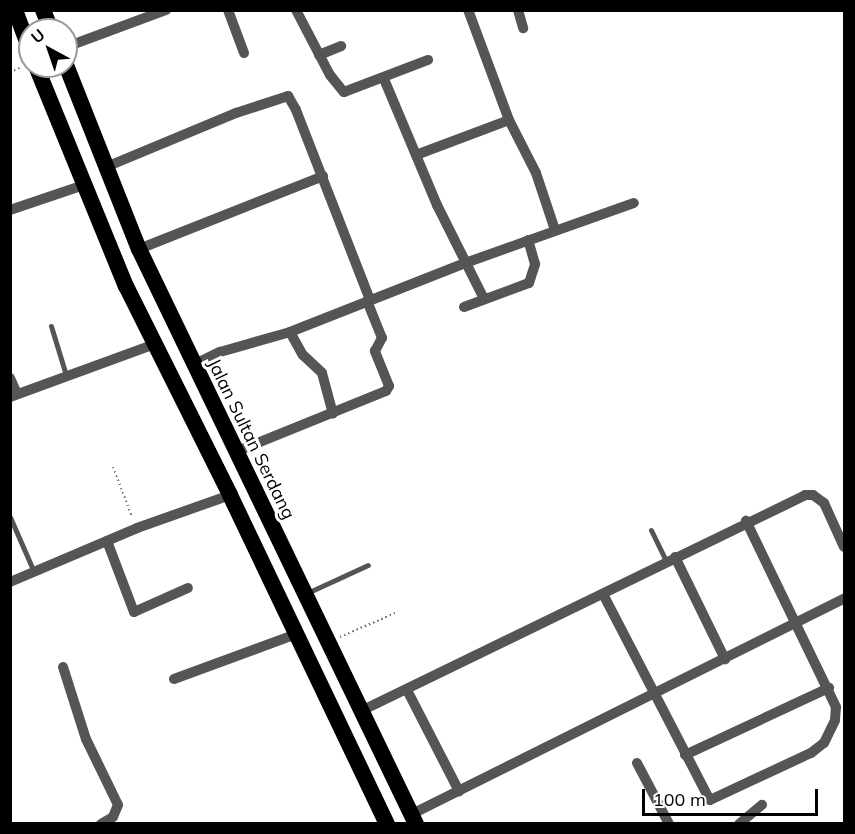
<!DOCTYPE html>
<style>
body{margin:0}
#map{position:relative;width:855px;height:834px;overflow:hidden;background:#fff;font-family:Mulish,sans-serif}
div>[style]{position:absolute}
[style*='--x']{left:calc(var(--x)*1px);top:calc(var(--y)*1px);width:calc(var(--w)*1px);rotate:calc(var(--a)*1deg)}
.path>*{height:2px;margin-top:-1px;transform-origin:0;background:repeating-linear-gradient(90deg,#777 0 1.5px,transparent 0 4.5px)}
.service>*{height:5px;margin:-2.5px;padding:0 2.5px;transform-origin:2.5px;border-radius:2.5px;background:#555}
.minor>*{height:10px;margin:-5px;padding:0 5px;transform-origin:5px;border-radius:5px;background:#555}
.trunk>*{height:16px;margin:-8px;padding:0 8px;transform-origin:8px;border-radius:8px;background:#000}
span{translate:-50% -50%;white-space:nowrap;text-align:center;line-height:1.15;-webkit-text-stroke:6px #fff;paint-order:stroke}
.street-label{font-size:18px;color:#000}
.frame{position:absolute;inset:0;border:12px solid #000;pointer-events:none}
.north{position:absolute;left:18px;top:18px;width:60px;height:60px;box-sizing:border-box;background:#fff;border:2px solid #999;border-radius:50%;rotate:320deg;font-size:16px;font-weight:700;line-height:24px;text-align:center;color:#000}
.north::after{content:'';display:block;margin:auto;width:21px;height:27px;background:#000;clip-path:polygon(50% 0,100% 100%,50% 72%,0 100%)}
.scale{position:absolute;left:642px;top:789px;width:176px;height:27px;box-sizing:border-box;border:3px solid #000;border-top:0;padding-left:8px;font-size:18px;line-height:21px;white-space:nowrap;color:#000;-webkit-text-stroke:4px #fff;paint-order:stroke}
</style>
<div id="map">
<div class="path">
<i style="--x:10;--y:72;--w:13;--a:-23"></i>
<i style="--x:113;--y:467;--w:53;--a:69.2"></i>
<i style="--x:340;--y:637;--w:60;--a:-23.6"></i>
</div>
<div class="service">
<i style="--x:51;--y:326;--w:51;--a:73"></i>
<i style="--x:10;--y:517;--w:60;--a:66.4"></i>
<i style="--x:651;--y:530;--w:34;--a:64"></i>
<i style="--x:307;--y:593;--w:67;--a:-24.7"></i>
</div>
<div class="minor">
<i style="--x:228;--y:10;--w:46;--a:69.6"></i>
<i style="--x:296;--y:10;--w:73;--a:62.4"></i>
<i style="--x:330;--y:75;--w:22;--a:51"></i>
<i style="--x:344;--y:92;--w:90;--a:-20.9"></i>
<i style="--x:518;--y:10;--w:19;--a:74"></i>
<i style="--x:66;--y:47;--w:107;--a:-20.3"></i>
<i style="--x:319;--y:55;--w:24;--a:-22"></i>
<i style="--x:384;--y:79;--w:137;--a:67.2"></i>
<i style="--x:437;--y:205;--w:105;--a:63.4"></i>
<i style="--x:509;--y:120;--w:59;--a:63"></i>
<i style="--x:536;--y:173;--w:60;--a:71.6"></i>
<i style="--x:416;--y:155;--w:99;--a:-20.6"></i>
<i style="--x:509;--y:120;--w:117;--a:-110.4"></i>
<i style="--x:106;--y:167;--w:141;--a:-22.6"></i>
<i style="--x:236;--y:113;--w:55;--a:-18.1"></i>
<i style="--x:288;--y:96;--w:16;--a:60"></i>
<i style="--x:296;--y:110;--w:204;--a:68.7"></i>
<i style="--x:10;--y:210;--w:78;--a:-18.7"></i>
<i style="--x:139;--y:249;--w:198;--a:-21.6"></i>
<i style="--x:464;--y:307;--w:69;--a:-20.3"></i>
<i style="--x:529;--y:283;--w:20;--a:-72"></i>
<i style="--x:535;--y:264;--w:25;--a:-106"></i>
<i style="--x:290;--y:332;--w:26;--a:61"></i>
<i style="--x:303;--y:355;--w:26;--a:43"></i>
<i style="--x:322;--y:373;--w:42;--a:75"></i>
<i style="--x:193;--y:365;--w:30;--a:-26"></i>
<i style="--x:220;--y:352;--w:73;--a:-15.9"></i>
<i style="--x:290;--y:332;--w:191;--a:-21.5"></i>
<i style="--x:468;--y:262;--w:176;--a:-19.6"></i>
<i style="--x:10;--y:378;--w:17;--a:66"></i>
<i style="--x:10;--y:397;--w:154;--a:-20.1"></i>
<i style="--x:235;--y:452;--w:163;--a:-22"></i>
<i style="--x:386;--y:391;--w:6;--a:-59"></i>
<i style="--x:389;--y:386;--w:38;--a:-112"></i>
<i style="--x:375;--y:351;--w:15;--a:-62"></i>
<i style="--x:382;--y:338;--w:40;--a:-112"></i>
<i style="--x:107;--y:541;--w:76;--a:69.2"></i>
<i style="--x:134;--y:612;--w:59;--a:-24"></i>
<i style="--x:675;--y:557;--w:114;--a:63.9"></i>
<i style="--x:10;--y:582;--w:138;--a:-23"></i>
<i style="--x:137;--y:528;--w:99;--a:-19.5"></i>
<i style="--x:603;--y:594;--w:232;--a:62.6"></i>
<i style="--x:710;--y:800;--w:111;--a:-25"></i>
<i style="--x:811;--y:753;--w:16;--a:-38"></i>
<i style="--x:824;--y:743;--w:25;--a:-64"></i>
<i style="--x:835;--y:720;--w:13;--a:-86"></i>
<i style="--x:836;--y:707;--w:207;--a:-115.8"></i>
<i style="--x:63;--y:667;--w:76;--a:72.3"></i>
<i style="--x:86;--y:739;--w:73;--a:64.1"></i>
<i style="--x:118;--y:805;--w:13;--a:113"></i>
<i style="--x:113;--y:817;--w:14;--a:150"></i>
<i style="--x:174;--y:679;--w:130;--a:-20.2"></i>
<i style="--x:407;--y:690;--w:114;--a:62.8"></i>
<i style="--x:363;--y:710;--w:492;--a:-25.9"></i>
<i style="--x:805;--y:495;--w:8;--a:0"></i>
<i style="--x:813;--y:495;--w:14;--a:36"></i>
<i style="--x:824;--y:503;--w:48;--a:65.6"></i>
<i style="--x:685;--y:755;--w:159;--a:-25"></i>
<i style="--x:637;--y:763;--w:69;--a:62.3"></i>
<i style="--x:412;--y:814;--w:483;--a:-26.5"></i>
<i style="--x:739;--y:824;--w:30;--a:-40"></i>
</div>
<div class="trunk">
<i style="--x:15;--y:10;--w:43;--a:69.4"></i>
<i style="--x:43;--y:10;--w:22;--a:68"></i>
<i style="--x:66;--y:65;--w:198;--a:68.4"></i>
<i style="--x:139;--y:249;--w:638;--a:64.28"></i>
<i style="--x:36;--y:66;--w:238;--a:67.8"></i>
<i style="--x:126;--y:286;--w:233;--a:63.5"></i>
<i style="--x:230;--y:495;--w:365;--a:64.5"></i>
</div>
<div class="street-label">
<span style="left:251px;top:439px;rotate:64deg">Jalan Sultan Serdang</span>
</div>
<div class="frame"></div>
<div class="north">U</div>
<div class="scale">100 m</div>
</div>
